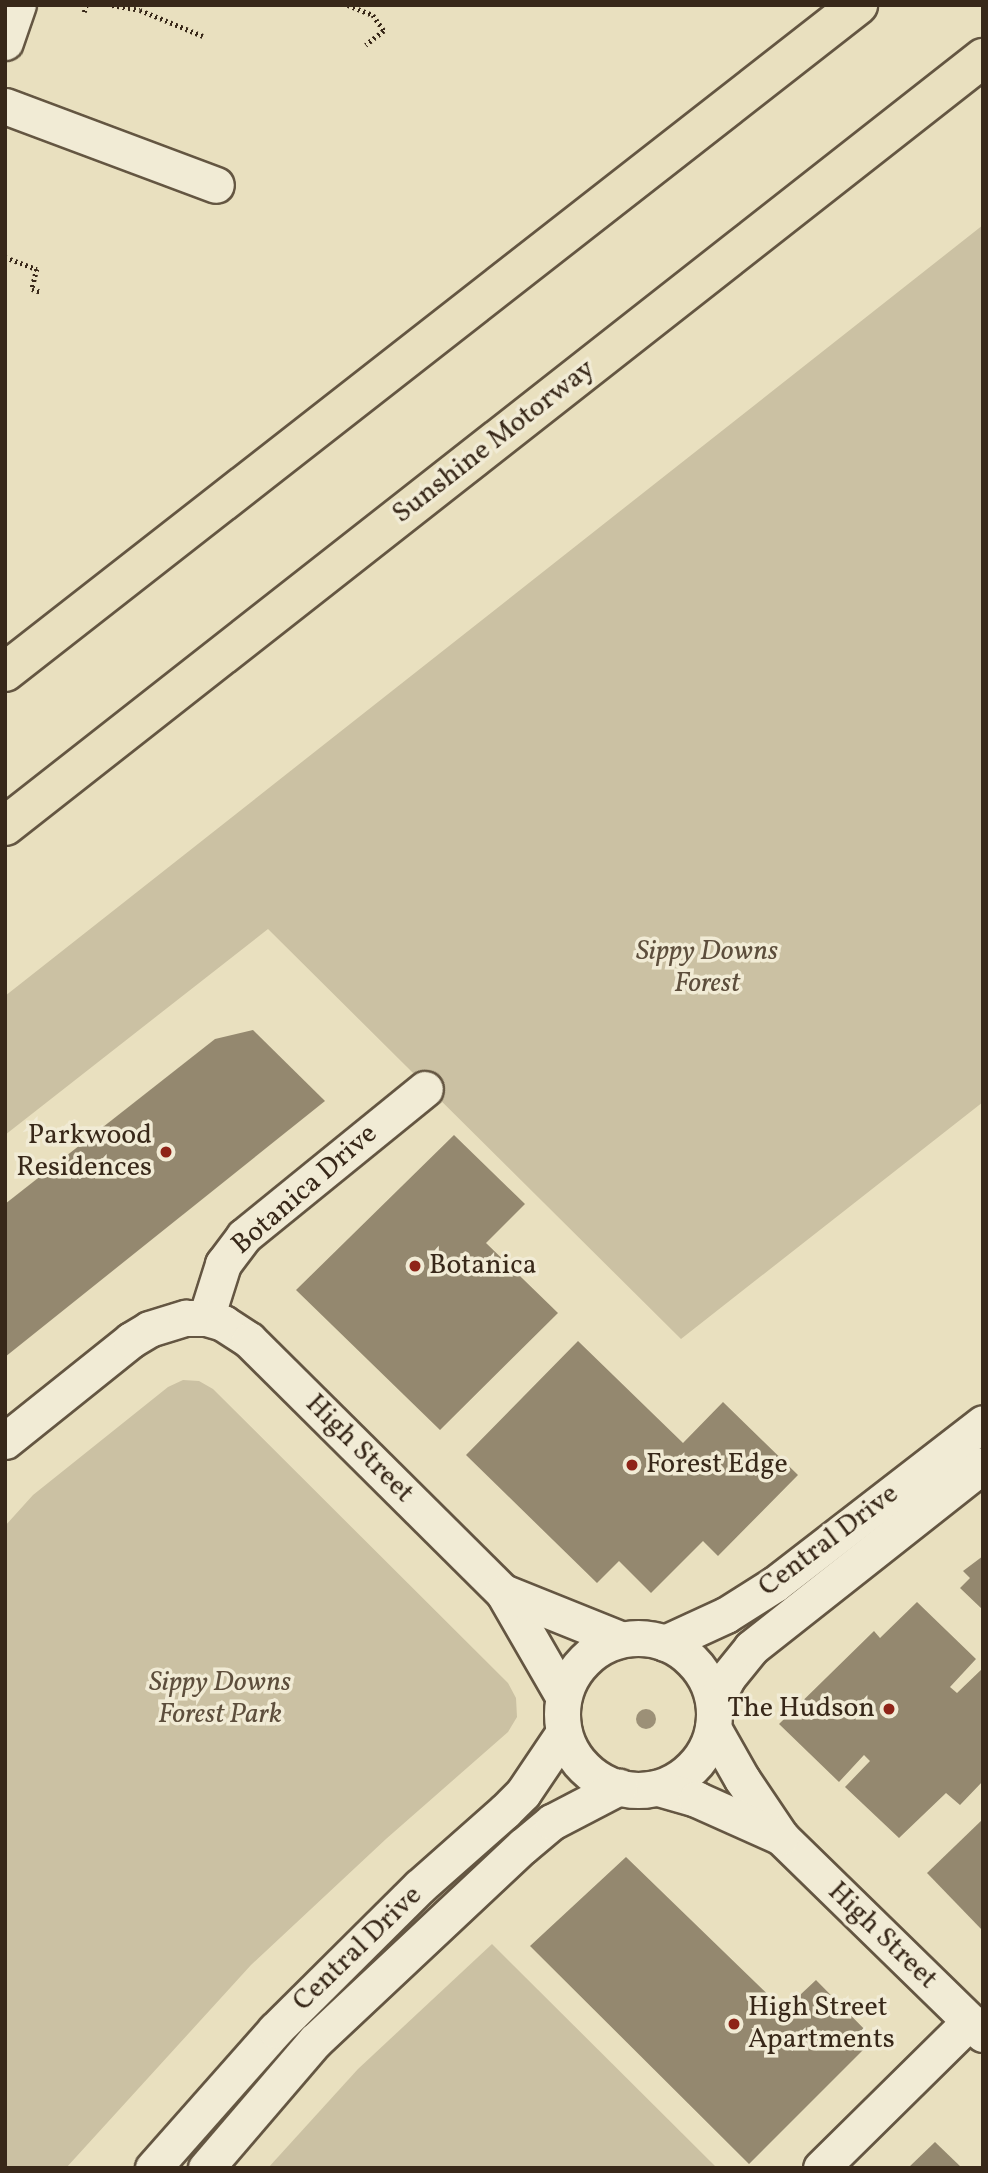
<!DOCTYPE html>
<style>
body{margin:0}
#map{position:relative;width:988px;height:2173px;overflow:hidden;background:#e9e0bf;font-family:Vollkorn,serif}
div>[style]{position:absolute}
[style*='--x']{left:calc(var(--x)*1px);top:calc(var(--y)*1px);width:calc(var(--w)*1px);rotate:calc(var(--a)*1deg)}
.green>*{inset:0;background:#cbc1a3}
.building>*{inset:0;background:#94886f}
.path>*{height:4.5px;margin-top:-2.25px;transform-origin:0;background:repeating-linear-gradient(90deg,#382819 0 2px,transparent 0 5.5px)}
.roads{filter:drop-shadow(2px 0 #645642) drop-shadow(-2px 0 #645642) drop-shadow(0 2px #645642) drop-shadow(0 -2px #645642)}
.minor>*{height:35px;margin:-17.5px;padding:0 17.5px;transform-origin:17.5px;border-radius:17.5px;background:#f1ebd5}
.minor>.ring{margin:-17.5px;padding:0;box-sizing:content-box;background:none;border:35px solid #f1ebd5;border-radius:50%}
.highway>*{height:38px;margin:-19px;padding:0 19px;transform-origin:19px;border-radius:19px;background:#e9e0bf}
.trees>*{width:20px;height:20px;margin:-10px;border-radius:50%;background:#9c9077}
.dots>*{width:19px;height:19px;translate:-50% -50%;box-sizing:border-box;border:4px solid #f1ebd5;border-radius:50%}
span{translate:-50% -50%;white-space:nowrap;text-align:center;line-height:1.15;-webkit-text-stroke:7px #f1ebd5;paint-order:stroke}
.street-label{font-size:28px;color:#382819}
.park-label{font-size:28px;color:#5d4e3c;font-style:italic}
.poi-label{font-size:28px;color:#382819}
.right{translate:-100% -50%;text-align:right}
.left{translate:0 -50%;text-align:left}
.frame{position:absolute;inset:0;border:7px solid #382819;pointer-events:none}
</style>
<div id="map">
<div class="green">
<i style="clip-path:polygon(983px 225px,983px 1102px,681px 1339px,268px 929px,5px 1135px,5px 996px)"></i>
<i style="clip-path:polygon(183px 1380px,199px 1381px,213px 1389px,508px 1683px,516px 1698px,517px 1717px,508px 1732px,386px 1839px,251px 1965px,66px 2168px,5px 2168px,5px 1526px,33px 1495px,168px 1387px)"></i>
<i style="clip-path:polygon(492px 1944px,717px 2168px,268px 2168px,358px 2069px)"></i>
</div>
<div class="building">
<i style="clip-path:polygon(253px 1030px,325px 1101px,5px 1357px,5px 1204px,215px 1039px)"></i>
<i style="clip-path:polygon(454px 1135px,525px 1204px,486px 1243px,558px 1313px,440px 1430px,296px 1290px)"></i>
<i style="clip-path:polygon(578px 1341px,683px 1443px,723px 1402px,798px 1475px,718px 1556px,703px 1541px,651px 1593px,619px 1561px,597px 1583px,466px 1455px)"></i>
<i style="clip-path:polygon(983px 1556px,983px 1610px,960px 1588px,970px 1578px,963px 1571px)"></i>
<i style="clip-path:polygon(917px 1602px,976px 1659px,950px 1687px,957px 1693px,983px 1668px,983px 1781px,960px 1805px,946px 1793px,899px 1838px,845px 1787px,870px 1761px,864px 1755px,839px 1782px,779px 1724px,874px 1631px,880px 1638px)"></i>
<i style="clip-path:polygon(983px 1819px,983px 1931px,927px 1873px)"></i>
<i style="clip-path:polygon(626px 1857px,784px 2010px,816px 1980px,874px 2039px,749px 2164px,530px 1946px)"></i>
<i style="clip-path:polygon(935px 2142px,962px 2168px,908px 2168px)"></i>
</div>
<div class="path">
<i style="--x:112;--y:5;--w:28;--a:10"></i>
<i style="--x:140;--y:10;--w:68;--a:22.4"></i>
<i style="--x:348;--y:5;--w:27;--a:22"></i>
<i style="--x:373;--y:15;--w:19;--a:55"></i>
<i style="--x:384;--y:31;--w:23;--a:142"></i>
<i style="--x:84;--y:12;--w:7;--a:-74"></i>
<i style="--x:5;--y:257;--w:34;--a:21"></i>
<i style="--x:37;--y:269;--w:21;--a:104"></i>
<i style="--x:32;--y:289;--w:9;--a:18"></i>
</div>
<div class="roads">
<div class="minor">
<i style="--x:5;--y:42;--w:39;--a:-71"></i>
<i style="--x:5;--y:106;--w:225;--a:20.5"></i>
<i style="--x:206;--y:1318;--w:57;--a:-72.5"></i>
<i style="--x:223;--y:1264;--w:35;--a:-53"></i>
<i style="--x:244;--y:1236;--w:233;--a:-39.1"></i>
<i style="--x:5;--y:1441;--w:161;--a:-38.7"></i>
<i style="--x:131;--y:1340;--w:21;--a:-31"></i>
<i style="--x:149;--y:1329;--w:39;--a:-17"></i>
<i style="--x:186;--y:1318;--w:20;--a:0"></i>
<i style="--x:206;--y:1318;--w:18;--a:16"></i>
<i style="--x:223;--y:1323;--w:31;--a:33"></i>
<i style="--x:249;--y:1340;--w:358;--a:44.8"></i>
<i style="--x:503;--y:1592;--w:120;--a:60"></i>
<i style="--x:503;--y:1592;--w:126;--a:21.9"></i>
<i class="ring" style="left:562px;top:1638px;width:117px;height:117px"></i>
<i style="--x:665;--y:1643;--w:67;--a:-24.7"></i>
<i style="--x:726;--y:1615;--w:58;--a:-32.3"></i>
<i style="--x:775;--y:1584;--w:263;--a:-37.7"></i>
<i style="--x:714;--y:1704;--w:29;--a:-63"></i>
<i style="--x:727;--y:1678;--w:38;--a:-51"></i>
<i style="--x:751;--y:1648;--w:295;--a:-38.3"></i>
<i style="--x:713;--y:1728;--w:59;--a:60.4"></i>
<i style="--x:742;--y:1779;--w:70;--a:56.1"></i>
<i style="--x:781;--y:1837;--w:282;--a:44.3"></i>
<i style="--x:658;--y:1788;--w:40;--a:16"></i>
<i style="--x:696;--y:1799;--w:93;--a:24.1"></i>
<i style="--x:153;--y:2168;--w:184;--a:-48.5"></i>
<i style="--x:275;--y:2030;--w:203;--a:-44.8"></i>
<i style="--x:419;--y:1887;--w:115;--a:-41.5"></i>
<i style="--x:505;--y:1811;--w:25;--a:-45"></i>
<i style="--x:523;--y:1793;--w:73;--a:-56.1"></i>
<i style="--x:206;--y:2168;--w:167;--a:-49.4"></i>
<i style="--x:315;--y:2041;--w:285;--a:-43.2"></i>
<i style="--x:523;--y:1846;--w:38;--a:-40"></i>
<i style="--x:552;--y:1822;--w:76;--a:-27.6"></i>
<i style="--x:821;--y:2168;--w:209;--a:-44.6"></i>
</div>
<div class="highway">
<i style="--x:5;--y:672;--w:1083;--a:-38.02"></i>
<i style="--x:5;--y:826;--w:1244;--a:-38.14"></i>
</div>
</div>
<div class="trees">
<i style="left:646px;top:1719px"></i>
</div>
<div class="dots">
<i style="left:166px;top:1152px;background:#8f2418"></i>
<i style="left:415px;top:1266px;background:#8f2418"></i>
<i style="left:632px;top:1465px;background:#8f2418"></i>
<i style="left:889px;top:1709px;background:#8f2418"></i>
<i style="left:734px;top:2024px;background:#8f2418"></i>
</div>
<div class="street-label">
<span style="left:494px;top:442px;rotate:-38deg">Sunshine Motorway</span>
<span style="left:305px;top:1190px;rotate:-41deg">Botanica Drive</span>
<span style="left:359px;top:1449px;rotate:45deg">High Street</span>
<span style="left:829px;top:1541px;rotate:-37deg">Central Drive</span>
<span style="left:882px;top:1936px;rotate:44deg">High Street</span>
<span style="left:358px;top:1949px;rotate:-44deg">Central Drive</span>
</div>
<div class="park-label">
<span style="left:707px;top:968px">Sippy Downs<br>Forest</span>
<span style="left:220px;top:1699px">Sippy Downs<br>Forest Park</span>
</div>
<div class="poi-label">
<span class="right" style="left:152px;top:1152px">Parkwood<br>Residences</span>
<span class="left" style="left:429px;top:1266px">Botanica</span>
<span class="left" style="left:646px;top:1465px">Forest Edge</span>
<span class="right" style="left:875px;top:1709px">The Hudson</span>
<span class="left" style="left:748px;top:2024px">High Street<br>Apartments</span>
</div>
<div class="frame"></div>
</div>
